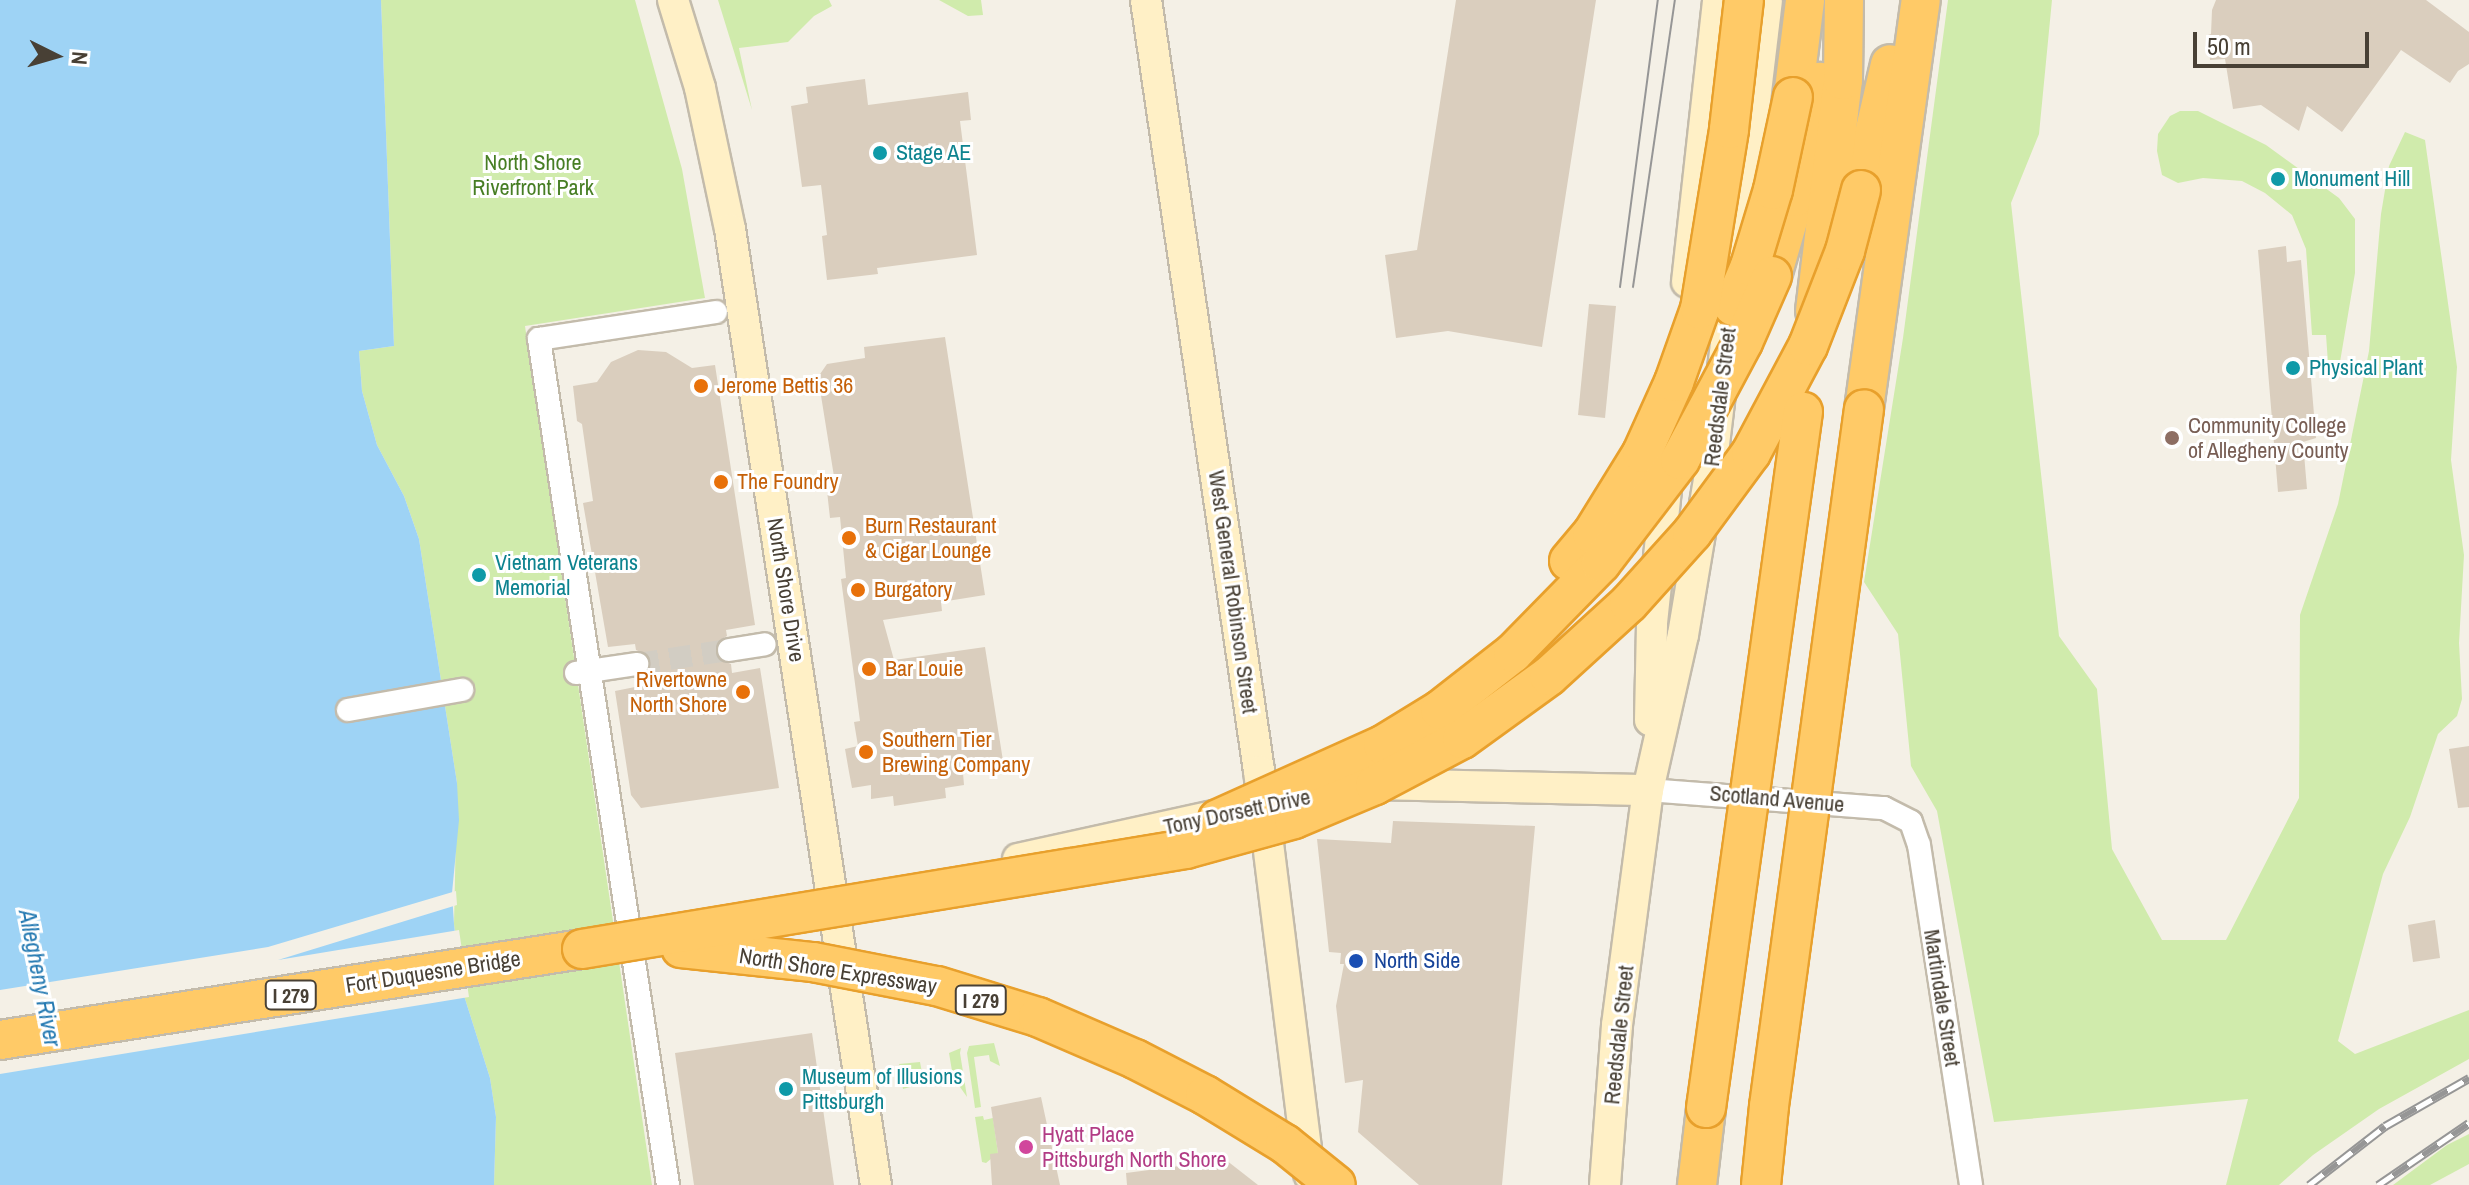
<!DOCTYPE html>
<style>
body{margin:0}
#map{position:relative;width:2469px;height:1185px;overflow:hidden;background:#f4f0e6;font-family:"Archivo Narrow",sans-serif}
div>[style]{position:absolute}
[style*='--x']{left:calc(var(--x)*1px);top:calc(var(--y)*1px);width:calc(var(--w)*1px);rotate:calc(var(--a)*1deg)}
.green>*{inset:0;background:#d0ebac}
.water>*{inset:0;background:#9ed3f5}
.pier>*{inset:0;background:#f4f0e6}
.building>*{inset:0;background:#dacebe}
.street-tunnel>*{height:22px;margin-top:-11px;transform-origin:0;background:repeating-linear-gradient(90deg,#d2cdc3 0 22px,transparent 0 33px)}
.roads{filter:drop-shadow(2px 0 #c3bbab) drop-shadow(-2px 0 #c3bbab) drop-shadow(0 2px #c3bbab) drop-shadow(0 -2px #c3bbab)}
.street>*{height:22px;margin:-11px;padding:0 11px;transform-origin:11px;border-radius:11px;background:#fff}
.secondary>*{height:30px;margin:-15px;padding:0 15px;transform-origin:15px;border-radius:15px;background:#fff0c6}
.highway>*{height:38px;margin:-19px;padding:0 19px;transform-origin:19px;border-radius:19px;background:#ffca67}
.tram>*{height:2px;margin:-1px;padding:0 1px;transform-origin:1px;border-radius:1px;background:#969696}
.rail>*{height:9px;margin-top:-4.5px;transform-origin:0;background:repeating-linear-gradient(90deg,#fff 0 18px,#969696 0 36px);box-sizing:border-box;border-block:2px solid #969696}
.bridges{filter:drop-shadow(2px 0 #e8a02c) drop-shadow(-2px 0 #e8a02c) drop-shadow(0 2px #e8a02c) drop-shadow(0 -2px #e8a02c)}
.highway-bridge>*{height:38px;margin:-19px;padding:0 19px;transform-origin:19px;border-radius:19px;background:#ffca67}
.dots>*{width:22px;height:22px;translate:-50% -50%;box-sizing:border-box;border:4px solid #fff;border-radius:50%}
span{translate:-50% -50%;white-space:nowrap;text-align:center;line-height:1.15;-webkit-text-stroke:6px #fff;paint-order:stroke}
.shield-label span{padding:2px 6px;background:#fff;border:2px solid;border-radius:6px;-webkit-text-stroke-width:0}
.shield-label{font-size:20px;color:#484035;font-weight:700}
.culture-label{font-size:22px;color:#0d838f}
.left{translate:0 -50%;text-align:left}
.park-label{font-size:22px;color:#477e24}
.food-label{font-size:22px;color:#c56008}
.right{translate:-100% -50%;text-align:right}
.street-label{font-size:22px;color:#484035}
.education-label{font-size:22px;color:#785e54}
.transit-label{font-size:22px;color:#164399}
.hotel-label{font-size:22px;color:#b23c85}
.water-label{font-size:24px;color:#257ab2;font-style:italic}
.north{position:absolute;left:16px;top:16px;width:80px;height:80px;-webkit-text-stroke:6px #fff;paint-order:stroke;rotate:95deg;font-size:22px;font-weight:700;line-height:32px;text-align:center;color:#484035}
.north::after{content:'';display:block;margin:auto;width:28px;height:36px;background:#484035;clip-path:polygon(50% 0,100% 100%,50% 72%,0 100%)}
.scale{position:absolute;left:2193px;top:32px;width:176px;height:36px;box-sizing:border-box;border:4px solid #484035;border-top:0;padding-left:10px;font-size:24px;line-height:28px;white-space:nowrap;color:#484035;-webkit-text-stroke:6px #fff;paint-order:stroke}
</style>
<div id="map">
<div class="green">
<i style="clip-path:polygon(381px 0,635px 0,682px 169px,705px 298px,525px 326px,652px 1185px,494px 1185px,496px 1117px,490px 1078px,461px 986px,454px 924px,457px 783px,419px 539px,404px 496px,377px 445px,362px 391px,359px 351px,394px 346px)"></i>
<i style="clip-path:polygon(718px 0,829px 0,832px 6px,814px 16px,788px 42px,739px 48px,752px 110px)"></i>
<i style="clip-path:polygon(939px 0,981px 0,983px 15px,968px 16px)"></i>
<i style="clip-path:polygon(1948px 0,2052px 0,2039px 134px,2011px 203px,2059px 636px,2097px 689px,2112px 849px,2162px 940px,2226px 940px,2299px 798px,2300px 615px,2338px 504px,2369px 351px,2381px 214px,2389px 166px,2405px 132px,2425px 140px,2457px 367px,2451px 460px,2464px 555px,2459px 643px,2462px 699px,2457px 716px,2438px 734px,2410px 817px,2383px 874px,2338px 1041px,2355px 1054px,2469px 1010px,2469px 1059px,2379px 1109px,2313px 1155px,2279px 1185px,2226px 1185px,2248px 1099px,1994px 1122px,1937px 811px,1911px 766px,1898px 634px,1864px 582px,1903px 338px)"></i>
<i style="clip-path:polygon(2180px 111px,2198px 111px,2266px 145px,2339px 198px,2355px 219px,2355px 273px,2340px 362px,2328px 363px,2326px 335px,2312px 335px,2306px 249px,2292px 215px,2265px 193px,2242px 181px,2203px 178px,2178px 183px,2162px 175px,2157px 151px,2158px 134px,2170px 116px)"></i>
<i style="clip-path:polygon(994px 1043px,1000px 1066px,990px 1061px,989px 1055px,974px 1057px,981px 1107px,975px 1108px,967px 1053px,969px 1046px)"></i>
<i style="clip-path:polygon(961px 1048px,960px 1053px,967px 1097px,953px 1077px,949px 1053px)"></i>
<i style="clip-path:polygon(920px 1062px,924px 1083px,903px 1089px,899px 1064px)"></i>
<i style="clip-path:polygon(983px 1116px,984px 1120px,993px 1118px,998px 1153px,986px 1163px,982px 1162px,975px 1117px)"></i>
<i style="clip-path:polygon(2469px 1134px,2469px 1164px,2430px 1185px,2393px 1185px,2447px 1145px)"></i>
</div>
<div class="water">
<i style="clip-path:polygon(0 0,381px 0,394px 346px,359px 351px,362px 391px,377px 445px,404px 496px,419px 539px,457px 783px,459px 820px,452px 893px,454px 924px,461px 986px,490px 1078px,496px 1117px,494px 1185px,0 1185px)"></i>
</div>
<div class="pier">
<i style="clip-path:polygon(456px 891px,457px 905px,278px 960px,459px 930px,469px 997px,0 1074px,0 990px,268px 947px)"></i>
</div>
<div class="building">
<i style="clip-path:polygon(1456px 0,1596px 0,1542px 347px,1448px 331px,1396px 338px,1385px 255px,1417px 250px)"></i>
<i style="clip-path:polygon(2216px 0,2426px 0,2469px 32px,2469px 64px,2458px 71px,2450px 83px,2401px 50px,2342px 132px,2307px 106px,2299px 131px,2261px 105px,2233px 109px,2225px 59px,2210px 60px,2208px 35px,2211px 34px,2212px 10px)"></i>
<i style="clip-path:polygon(865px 79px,868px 105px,968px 92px,971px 120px,960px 121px,977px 255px,877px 268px,878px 274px,827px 280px,822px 236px,827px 235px,821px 185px,802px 187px,791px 106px,808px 103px,806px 87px)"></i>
<i style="clip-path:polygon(2286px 246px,2287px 262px,2301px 260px,2316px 438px,2303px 442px,2307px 489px,2278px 492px,2258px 250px)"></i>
<i style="clip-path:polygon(1589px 304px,1616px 306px,1605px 418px,1578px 415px)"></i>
<i style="clip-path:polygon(945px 337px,985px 595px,941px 602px,942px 611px,883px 620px,894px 660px,985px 647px,1004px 767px,963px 773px,964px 785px,945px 788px,946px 798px,894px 806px,893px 796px,871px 799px,871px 785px,852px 788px,849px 772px,845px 749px,858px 746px,854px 722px,860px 721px,841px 579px,846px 578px,840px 517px,830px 518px,827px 491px,836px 489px,818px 377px,827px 364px,865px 358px,864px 347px)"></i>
<i style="clip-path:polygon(638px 350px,666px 352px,692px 368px,715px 365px,755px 625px,726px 630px,727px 636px,720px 640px,715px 652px,719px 659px,731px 664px,732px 673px,760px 668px,779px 788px,641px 808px,631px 795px,615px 691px,640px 686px,639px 678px,646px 674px,651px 663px,647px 655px,636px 650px,635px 644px,608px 647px,583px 503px,593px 501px,582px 424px,577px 421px,573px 386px,597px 382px,611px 362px)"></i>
<i style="clip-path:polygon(2469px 746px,2469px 807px,2458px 808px,2449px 749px)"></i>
<i style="clip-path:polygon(1393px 821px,1535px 826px,1502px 1185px,1419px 1185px,1358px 1132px,1363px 1080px,1345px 1083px,1336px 1006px,1344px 964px,1340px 964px,1341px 953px,1329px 952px,1317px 839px,1391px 843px)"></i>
<i style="clip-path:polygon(2435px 920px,2440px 958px,2413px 962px,2408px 925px)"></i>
<i style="clip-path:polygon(812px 1033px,834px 1185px,694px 1185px,675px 1053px)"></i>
<i style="clip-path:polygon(1041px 1097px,1060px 1185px,992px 1185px,990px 1154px,998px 1153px,991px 1107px)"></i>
<i style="clip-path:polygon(1226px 1160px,1258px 1185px,1127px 1185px,1126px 1173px)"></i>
</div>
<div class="street-tunnel">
<i style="--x:637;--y:664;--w:93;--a:-8.7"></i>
</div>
<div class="roads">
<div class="street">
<i style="--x:729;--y:650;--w:36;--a:-9"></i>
<i style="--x:576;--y:673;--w:62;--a:-8.4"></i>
<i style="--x:348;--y:710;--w:116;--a:-10"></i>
<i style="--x:1648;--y:790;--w:237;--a:4.4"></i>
<i style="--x:1884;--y:808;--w:30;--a:27"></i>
<i style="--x:1911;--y:822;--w:24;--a:71"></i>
<i style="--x:1919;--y:845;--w:344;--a:81.3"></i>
<i style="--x:668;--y:1185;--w:856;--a:-98.67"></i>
<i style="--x:539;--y:339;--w:179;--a:-8.7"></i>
</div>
<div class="secondary">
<i style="--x:673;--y:0;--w:92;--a:72.9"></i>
<i style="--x:700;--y:88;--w:144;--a:78"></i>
<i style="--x:730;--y:229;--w:967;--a:81.32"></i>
<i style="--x:1146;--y:0;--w:779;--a:81.66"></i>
<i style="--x:1259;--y:771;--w:407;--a:82.9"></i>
<i style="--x:1687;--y:282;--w:284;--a:-83.7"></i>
<i style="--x:1650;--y:720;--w:97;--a:-88.8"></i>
<i style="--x:1652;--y:623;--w:231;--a:-84"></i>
<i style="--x:1378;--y:784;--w:270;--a:1.3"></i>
<i style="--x:1018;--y:859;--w:224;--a:-12.4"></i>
<i style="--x:1605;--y:1185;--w:160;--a:-85.7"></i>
<i style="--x:1617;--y:1025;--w:237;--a:-82.5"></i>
<i style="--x:1648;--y:790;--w:159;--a:-77.3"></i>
<i style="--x:1683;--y:635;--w:176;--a:-80.5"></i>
<i style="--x:1712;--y:461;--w:464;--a:-83.2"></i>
</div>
<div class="highway">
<i style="--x:1793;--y:97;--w:98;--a:-82.9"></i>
<i style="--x:1861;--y:190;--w:129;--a:-77"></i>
<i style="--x:1772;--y:276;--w:82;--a:-73.8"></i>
<i style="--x:1795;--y:197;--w:118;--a:-77.7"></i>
<i style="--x:1815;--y:311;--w:233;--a:-83.1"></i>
<i style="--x:1843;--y:80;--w:80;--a:-89.3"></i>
<i style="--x:1864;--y:409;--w:413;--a:-82.1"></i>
<i style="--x:0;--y:1040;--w:589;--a:-8.89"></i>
<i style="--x:1697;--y:1185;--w:78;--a:-83.3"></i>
</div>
</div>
<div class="tram">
<i style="--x:1620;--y:287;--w:290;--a:-82.5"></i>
<i style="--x:1633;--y:287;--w:290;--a:-81.7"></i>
</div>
<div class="rail">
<i style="--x:2309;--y:1185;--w:96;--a:-37.8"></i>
<i style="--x:2385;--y:1126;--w:97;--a:-29.7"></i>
<i style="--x:2378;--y:1185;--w:110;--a:-34.3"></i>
</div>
<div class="bridges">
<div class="highway-bridge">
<i style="--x:1733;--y:306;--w:43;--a:-67"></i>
<i style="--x:1750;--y:266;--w:79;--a:-73.2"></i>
<i style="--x:1773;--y:190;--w:95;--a:-77.9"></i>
<i style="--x:1569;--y:561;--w:35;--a:-50"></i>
<i style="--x:1592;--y:534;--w:95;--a:-58.3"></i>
<i style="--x:1642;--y:453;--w:78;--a:-65.7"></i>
<i style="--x:1674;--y:382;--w:77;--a:-70.4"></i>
<i style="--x:1700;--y:309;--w:182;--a:-80.8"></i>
<i style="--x:1729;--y:129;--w:130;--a:-83.4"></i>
<i style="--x:1218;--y:819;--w:181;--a:-24.2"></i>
<i style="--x:1383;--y:745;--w:67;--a:-31.6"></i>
<i style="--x:1440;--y:710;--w:93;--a:-38"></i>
<i style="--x:1513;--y:653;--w:126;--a:-45.6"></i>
<i style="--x:1601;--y:563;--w:130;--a:-52.5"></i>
<i style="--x:1680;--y:460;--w:134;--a:-61.9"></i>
<i style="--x:1743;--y:342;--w:72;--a:-66.3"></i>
<i style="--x:681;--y:948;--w:133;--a:6.1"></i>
<i style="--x:813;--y:962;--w:126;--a:11"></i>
<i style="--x:937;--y:986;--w:106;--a:17.1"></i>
<i style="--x:1038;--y:1017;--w:106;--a:23.4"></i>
<i style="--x:1135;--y:1059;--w:79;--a:27.2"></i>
<i style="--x:1205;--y:1095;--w:94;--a:31.5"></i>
<i style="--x:1285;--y:1144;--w:65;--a:38.8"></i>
<i style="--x:582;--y:949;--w:612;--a:-9.4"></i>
<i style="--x:1186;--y:849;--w:112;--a:-15.5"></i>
<i style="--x:1294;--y:819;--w:88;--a:-22.8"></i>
<i style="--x:1375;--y:785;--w:98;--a:-27.9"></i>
<i style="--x:1462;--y:739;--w:107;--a:-35.9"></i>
<i style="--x:1549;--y:676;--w:108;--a:-42.4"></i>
<i style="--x:1629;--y:603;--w:94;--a:-48"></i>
<i style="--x:1692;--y:533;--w:99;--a:-53.6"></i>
<i style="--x:1751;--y:453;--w:121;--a:-62"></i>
<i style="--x:1808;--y:346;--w:102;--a:-68.7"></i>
<i style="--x:1845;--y:251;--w:63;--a:-75.3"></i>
<i style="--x:1706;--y:1108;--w:703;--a:-82.07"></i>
<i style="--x:1761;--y:1185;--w:79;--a:-84.2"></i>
<i style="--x:1769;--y:1106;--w:703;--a:-82.24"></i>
</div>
</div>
<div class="dots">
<i style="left:880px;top:153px;background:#0f9aa8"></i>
<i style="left:2278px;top:179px;background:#0f9aa8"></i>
<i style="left:2293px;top:368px;background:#0f9aa8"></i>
<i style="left:701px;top:386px;background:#e8710a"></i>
<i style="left:2172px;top:438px;background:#8d6e63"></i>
<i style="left:721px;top:482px;background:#e8710a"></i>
<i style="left:849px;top:538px;background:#e8710a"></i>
<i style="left:479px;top:575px;background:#0f9aa8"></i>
<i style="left:858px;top:590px;background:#e8710a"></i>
<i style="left:869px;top:669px;background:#e8710a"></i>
<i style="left:743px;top:692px;background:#e8710a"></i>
<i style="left:866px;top:752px;background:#e8710a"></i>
<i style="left:1356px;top:961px;background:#1a4fb4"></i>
<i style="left:786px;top:1089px;background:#0f9aa8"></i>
<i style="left:1026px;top:1147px;background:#d1479c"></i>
</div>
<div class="shield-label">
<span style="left:291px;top:995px">I 279</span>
<span style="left:981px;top:1000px">I 279</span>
</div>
<div class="culture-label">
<span class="left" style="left:896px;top:153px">Stage AE</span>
<span class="left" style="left:2294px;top:179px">Monument Hill</span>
<span class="left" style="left:2309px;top:368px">Physical Plant</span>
<span class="left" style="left:495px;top:575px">Vietnam Veterans<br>Memorial</span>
<span class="left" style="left:802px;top:1089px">Museum of Illusions<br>Pittsburgh</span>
</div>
<div class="park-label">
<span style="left:533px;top:175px">North Shore<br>Riverfront Park</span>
</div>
<div class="food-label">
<span class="left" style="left:717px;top:386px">Jerome Bettis 36</span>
<span class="left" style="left:737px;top:482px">The Foundry</span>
<span class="left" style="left:865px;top:538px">Burn Restaurant<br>&amp; Cigar Lounge</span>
<span class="left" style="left:874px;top:590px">Burgatory</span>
<span class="left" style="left:885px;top:669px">Bar Louie</span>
<span class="right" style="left:727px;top:692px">Rivertowne<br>North Shore</span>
<span class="left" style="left:882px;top:752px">Southern Tier<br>Brewing Company</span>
</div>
<div class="street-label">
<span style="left:1720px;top:397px;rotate:-83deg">Reedsdale Street</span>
<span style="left:786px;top:590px;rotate:81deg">North Shore Drive</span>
<span style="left:1233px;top:592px;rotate:82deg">West General Robinson Street</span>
<span style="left:1777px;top:799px;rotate:5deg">Scotland Avenue</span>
<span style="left:1237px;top:812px;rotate:-12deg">Tony Dorsett Drive</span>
<span style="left:838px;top:971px;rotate:9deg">North Shore Expressway</span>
<span style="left:433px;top:972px;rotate:-9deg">Fort Duquesne Bridge</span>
<span style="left:1942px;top:998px;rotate:81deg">Martindale Street</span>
<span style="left:1619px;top:1035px;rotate:-84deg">Reedsdale Street</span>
</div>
<div class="education-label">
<span class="left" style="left:2188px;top:438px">Community College<br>of Allegheny County</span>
</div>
<div class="transit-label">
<span class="left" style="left:1374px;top:961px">North Side</span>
</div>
<div class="hotel-label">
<span class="left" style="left:1042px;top:1147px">Hyatt Place<br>Pittsburgh North Shore</span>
</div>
<div class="water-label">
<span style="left:40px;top:978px;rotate:79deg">Allegheny River</span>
</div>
<div class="north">N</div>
<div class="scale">50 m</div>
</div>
